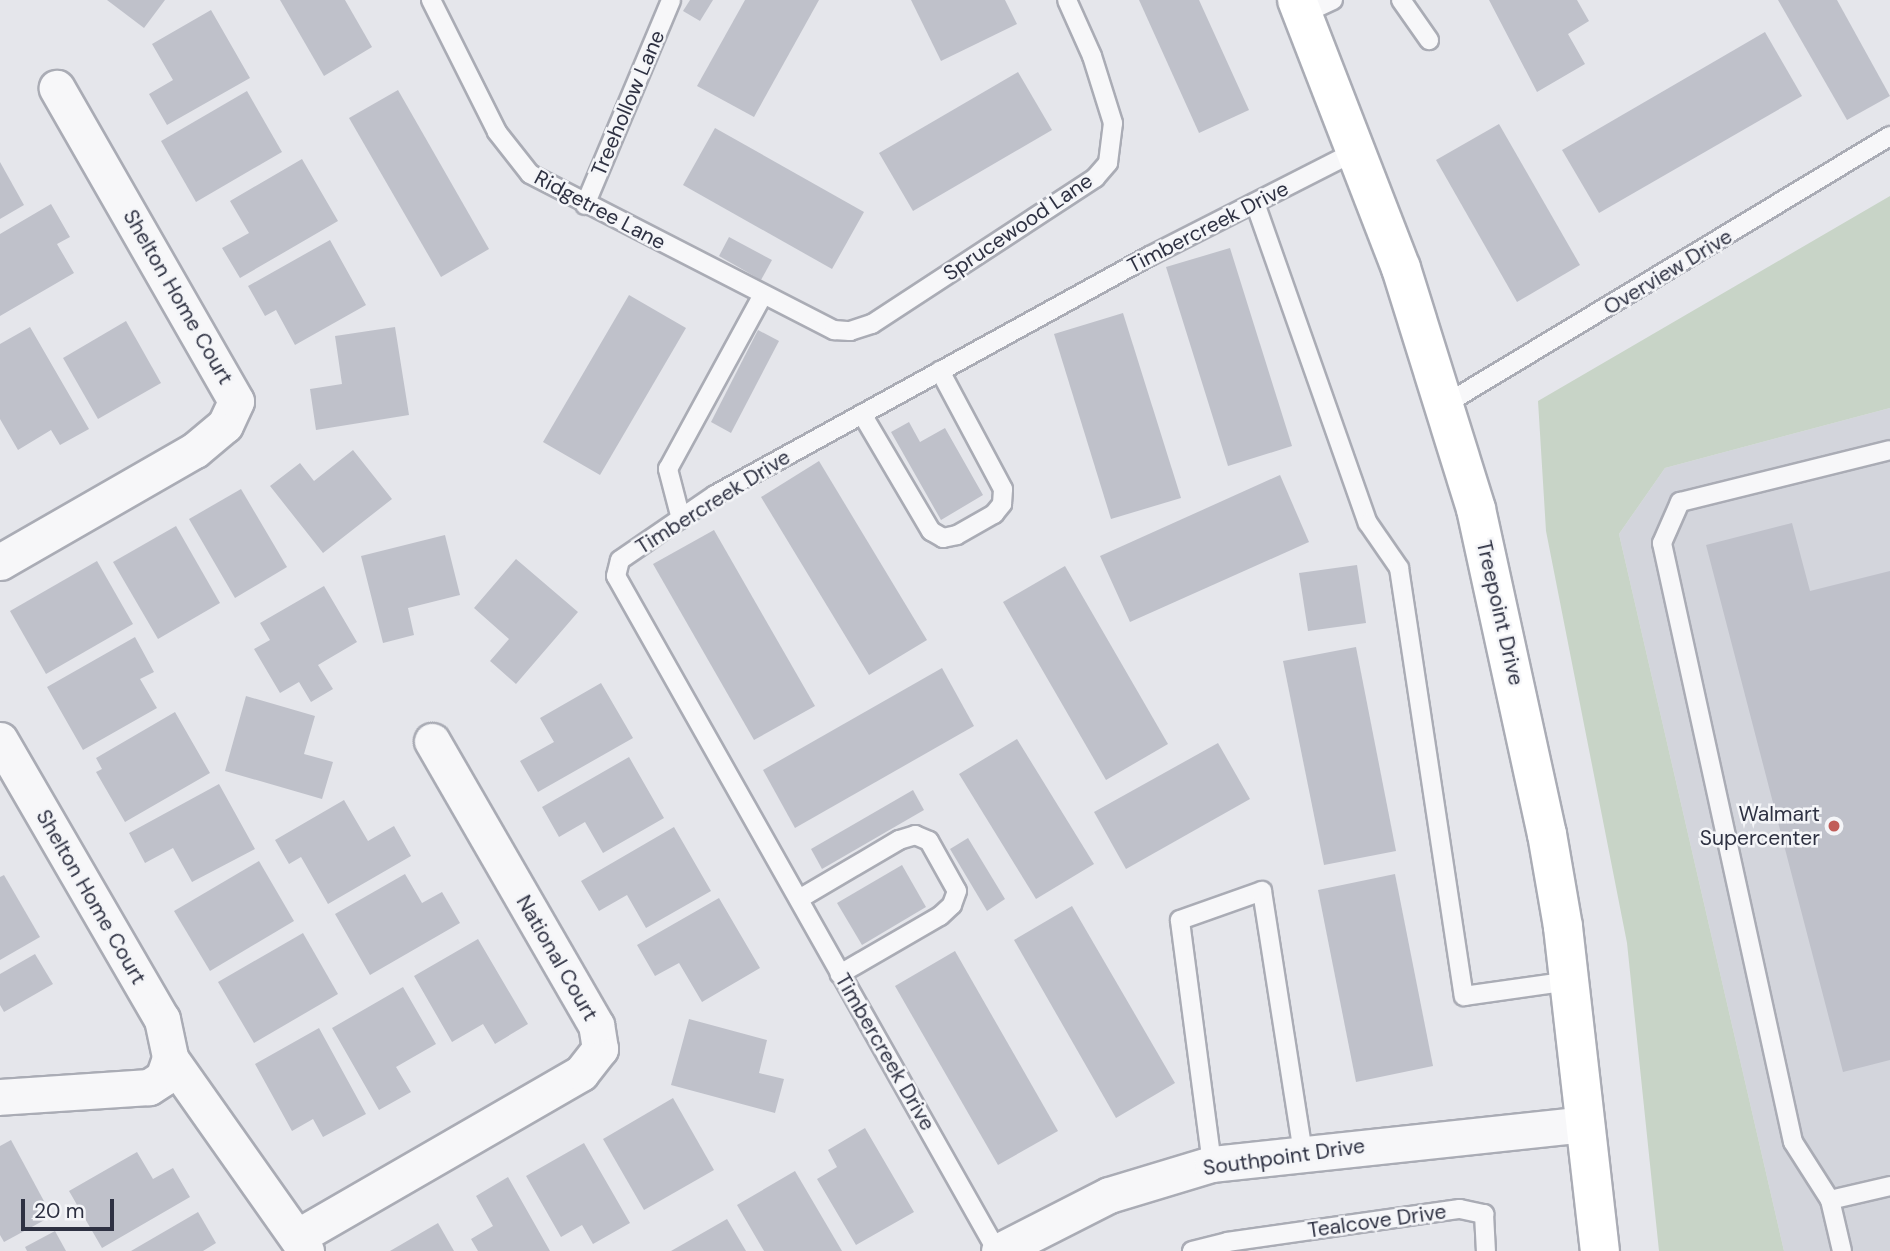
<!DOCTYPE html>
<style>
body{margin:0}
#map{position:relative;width:1890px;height:1251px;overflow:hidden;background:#e5e6eb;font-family:"DM Sans",sans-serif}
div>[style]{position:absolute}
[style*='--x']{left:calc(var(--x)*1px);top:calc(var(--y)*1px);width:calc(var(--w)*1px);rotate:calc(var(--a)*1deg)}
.built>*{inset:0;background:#d3d5dc}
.green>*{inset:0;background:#c8d4c7}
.building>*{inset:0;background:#bfc1ca}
.roads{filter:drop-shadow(2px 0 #aaacb5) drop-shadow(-2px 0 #aaacb5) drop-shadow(0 2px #aaacb5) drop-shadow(0 -2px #aaacb5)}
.lane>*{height:18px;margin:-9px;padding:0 9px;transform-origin:9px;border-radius:9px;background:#f7f7f9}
.street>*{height:35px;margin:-17.5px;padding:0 17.5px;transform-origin:17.5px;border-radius:17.5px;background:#f7f7f9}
.secondary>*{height:38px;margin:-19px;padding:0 19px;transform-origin:19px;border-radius:19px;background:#fff}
.dots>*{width:19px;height:19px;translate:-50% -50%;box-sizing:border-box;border:4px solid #f4f5f8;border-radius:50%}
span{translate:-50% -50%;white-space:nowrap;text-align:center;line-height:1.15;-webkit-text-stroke:5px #f4f5f8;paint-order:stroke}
.street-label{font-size:21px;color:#2e3142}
.poi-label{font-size:21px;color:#2e3142}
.right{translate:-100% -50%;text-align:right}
.scale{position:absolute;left:21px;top:1199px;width:93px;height:32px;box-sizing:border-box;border:4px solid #2e3142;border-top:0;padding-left:9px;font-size:21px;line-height:24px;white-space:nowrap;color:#2e3142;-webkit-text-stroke:5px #f4f5f8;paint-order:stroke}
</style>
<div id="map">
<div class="built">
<i style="clip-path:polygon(1890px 408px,1890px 1251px,1784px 1251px,1619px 534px,1665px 468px)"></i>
</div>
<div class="green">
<i style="clip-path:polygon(1890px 196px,1890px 408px,1665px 468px,1619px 534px,1784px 1251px,1659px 1251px,1627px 943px,1546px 531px,1538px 401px)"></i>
</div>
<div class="building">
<i style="clip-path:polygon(107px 0,165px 0,144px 28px)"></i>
<i style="clip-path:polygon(280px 0,345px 0,372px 47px,324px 76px)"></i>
<i style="clip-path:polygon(690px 0,713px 0,700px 21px,683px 11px)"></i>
<i style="clip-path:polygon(745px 0,819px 0,754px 117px,697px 86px)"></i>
<i style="clip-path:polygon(911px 0,1005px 0,1017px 24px,941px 61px)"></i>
<i style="clip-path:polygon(1139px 0,1199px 0,1249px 110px,1199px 133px)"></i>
<i style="clip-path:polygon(1489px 0,1577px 0,1589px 21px,1568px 34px,1585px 64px,1537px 92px)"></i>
<i style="clip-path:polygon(1778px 0,1837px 0,1890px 96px,1847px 120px)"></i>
<i style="clip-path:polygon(211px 10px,250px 78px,167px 125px,149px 94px,173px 80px,152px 44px)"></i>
<i style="clip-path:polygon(1765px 32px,1802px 96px,1599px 213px,1562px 150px)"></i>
<i style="clip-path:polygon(1018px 72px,1052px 130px,913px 211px,879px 153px)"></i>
<i style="clip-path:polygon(398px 90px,489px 249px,441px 277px,349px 118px)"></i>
<i style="clip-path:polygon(247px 91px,282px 152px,196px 202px,161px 141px)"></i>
<i style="clip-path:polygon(1499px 124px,1580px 265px,1517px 302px,1436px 160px)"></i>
<i style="clip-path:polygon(715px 128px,864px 212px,832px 269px,683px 185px)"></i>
<i style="clip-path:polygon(302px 159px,338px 221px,240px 278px,222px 248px,249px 233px,230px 201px)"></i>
<i style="clip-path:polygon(0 162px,24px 205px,0 219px)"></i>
<i style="clip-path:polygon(51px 204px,70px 237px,57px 244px,74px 273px,0 316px,0 234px)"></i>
<i style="clip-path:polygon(729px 237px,772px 260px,761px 280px,719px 256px)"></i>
<i style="clip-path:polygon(330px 240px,366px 305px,295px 345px,276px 310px,265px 316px,248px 286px)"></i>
<i style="clip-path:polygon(1230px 248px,1292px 446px,1228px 466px,1166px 267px)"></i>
<i style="clip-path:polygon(629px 295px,686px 328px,600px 475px,543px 442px)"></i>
<i style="clip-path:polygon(1123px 313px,1181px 498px,1111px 519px,1054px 334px)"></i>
<i style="clip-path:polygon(126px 321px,161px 383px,98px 419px,63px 358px)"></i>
<i style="clip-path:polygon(30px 327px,89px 429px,60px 445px,51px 430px,18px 450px,0 419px,0 344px)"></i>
<i style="clip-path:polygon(395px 327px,409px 415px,316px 430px,310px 389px,342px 384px,335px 336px)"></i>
<i style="clip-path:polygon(758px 330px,779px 341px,731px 433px,711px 422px)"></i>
<i style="clip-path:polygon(909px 422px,920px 442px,945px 428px,983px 495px,941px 520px,891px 432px)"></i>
<i style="clip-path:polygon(353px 450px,392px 499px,323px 553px,270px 486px,300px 463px,314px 481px)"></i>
<i style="clip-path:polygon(819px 461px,927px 640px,869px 675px,761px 497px)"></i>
<i style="clip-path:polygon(1280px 475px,1309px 542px,1130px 622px,1100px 556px)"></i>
<i style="clip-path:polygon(241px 489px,287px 567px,235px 598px,189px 519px)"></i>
<i style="clip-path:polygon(1792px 523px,1810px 591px,1890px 571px,1890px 1060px,1843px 1072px,1706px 545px)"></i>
<i style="clip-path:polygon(176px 526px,220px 603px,158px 639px,113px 562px)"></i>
<i style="clip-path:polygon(714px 530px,815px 706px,754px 740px,653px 564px)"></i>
<i style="clip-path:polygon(445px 535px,460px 595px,408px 608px,414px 635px,383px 643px,361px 556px)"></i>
<i style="clip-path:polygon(516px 559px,578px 612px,516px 684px,490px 661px,509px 639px,474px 608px)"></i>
<i style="clip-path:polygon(97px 561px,133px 624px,46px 674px,10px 611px)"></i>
<i style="clip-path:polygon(1357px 565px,1366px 623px,1308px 631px,1299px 573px)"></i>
<i style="clip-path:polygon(1065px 566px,1168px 744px,1106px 780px,1003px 602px)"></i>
<i style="clip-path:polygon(324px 586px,357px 642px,318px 665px,333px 689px,311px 702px,299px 682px,280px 693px,254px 649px,270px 640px,260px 623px)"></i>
<i style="clip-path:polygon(135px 637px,154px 672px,140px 679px,157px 708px,83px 750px,47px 687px)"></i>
<i style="clip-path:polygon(1356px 647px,1396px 851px,1324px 865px,1283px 661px)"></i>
<i style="clip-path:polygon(942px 668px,974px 726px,795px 828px,763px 770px)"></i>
<i style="clip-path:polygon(601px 683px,633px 738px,538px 792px,520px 761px,554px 742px,540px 718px)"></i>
<i style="clip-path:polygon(246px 696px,315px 716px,304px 754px,333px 762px,322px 799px,225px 771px)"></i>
<i style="clip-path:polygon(175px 712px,210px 773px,125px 822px,96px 772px,102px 769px,96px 758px)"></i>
<i style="clip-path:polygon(1017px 739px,1094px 864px,1036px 899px,959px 774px)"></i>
<i style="clip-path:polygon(1218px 743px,1250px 799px,1126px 869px,1094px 812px)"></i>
<i style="clip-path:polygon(629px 757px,664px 818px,603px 853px,585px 822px,559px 837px,542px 807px)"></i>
<i style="clip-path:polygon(219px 784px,255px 849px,192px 882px,173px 848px,145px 863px,129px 833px)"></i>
<i style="clip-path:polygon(913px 790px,924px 810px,822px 869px,811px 849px)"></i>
<i style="clip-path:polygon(344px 800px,368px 841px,394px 826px,411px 856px,328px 904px,301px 857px,289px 864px,275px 840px)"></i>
<i style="clip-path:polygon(674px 827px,711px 891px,646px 928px,627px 895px,599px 911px,581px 881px)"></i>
<i style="clip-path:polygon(968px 838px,1005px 899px,987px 911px,950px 849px)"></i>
<i style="clip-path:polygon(259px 861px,294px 921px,210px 971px,174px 911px)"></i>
<i style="clip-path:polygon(902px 865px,926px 907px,862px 945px,837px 903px)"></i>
<i style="clip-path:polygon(405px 874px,422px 903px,442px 892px,460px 923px,370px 975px,335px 914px)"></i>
<i style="clip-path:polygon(1395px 874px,1433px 1066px,1356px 1082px,1318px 890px)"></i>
<i style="clip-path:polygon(4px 875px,40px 937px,0 960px,0 877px)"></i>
<i style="clip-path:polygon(719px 898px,760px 968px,702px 1002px,679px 963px,655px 976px,637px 945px)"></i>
<i style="clip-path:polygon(1072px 906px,1175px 1083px,1116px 1118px,1014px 940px)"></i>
<i style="clip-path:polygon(303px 933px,338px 994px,254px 1043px,218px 982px)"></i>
<i style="clip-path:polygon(478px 939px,528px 1024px,495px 1044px,483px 1024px,452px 1042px,414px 976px)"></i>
<i style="clip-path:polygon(955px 951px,1058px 1131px,998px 1165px,895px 986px)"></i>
<i style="clip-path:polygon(35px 954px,53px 984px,4px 1012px,0 1005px,0 974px)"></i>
<i style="clip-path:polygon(403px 987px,436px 1044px,396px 1067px,411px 1092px,379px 1110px,332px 1028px)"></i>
<i style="clip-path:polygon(689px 1019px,767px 1040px,759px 1073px,784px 1079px,775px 1113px,671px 1085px)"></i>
<i style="clip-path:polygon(319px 1028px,366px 1114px,323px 1137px,313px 1119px,292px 1131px,255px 1064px)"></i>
<i style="clip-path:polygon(673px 1098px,714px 1170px,644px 1210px,603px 1139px)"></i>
<i style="clip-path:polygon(865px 1128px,914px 1212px,856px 1245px,817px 1179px,837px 1167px,828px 1150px)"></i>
<i style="clip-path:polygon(11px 1140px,52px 1216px,4px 1242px,0 1235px,0 1146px)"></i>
<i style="clip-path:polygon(584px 1143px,630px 1223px,593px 1244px,582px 1225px,561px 1237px,526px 1176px)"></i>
<i style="clip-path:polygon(137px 1152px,153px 1179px,173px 1168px,190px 1197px,102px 1248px,69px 1191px)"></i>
<i style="clip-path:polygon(795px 1171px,842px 1251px,764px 1251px,737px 1205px)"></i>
<i style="clip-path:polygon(508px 1177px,550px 1251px,478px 1251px,471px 1239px,493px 1226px,476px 1196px)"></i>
<i style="clip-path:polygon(198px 1212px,216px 1243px,203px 1251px,131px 1251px)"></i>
<i style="clip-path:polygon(727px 1219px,746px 1251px,671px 1251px)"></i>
<i style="clip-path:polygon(438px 1223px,454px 1251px,390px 1251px)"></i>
<i style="clip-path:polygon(55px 1231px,66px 1251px,27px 1251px,25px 1247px)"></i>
</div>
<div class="roads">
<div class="lane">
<i style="--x:431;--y:0;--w:148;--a:63.4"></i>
<i style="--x:497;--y:132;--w:53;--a:51.8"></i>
<i style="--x:530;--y:174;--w:342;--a:27.2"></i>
<i style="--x:834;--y:330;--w:16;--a:4"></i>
<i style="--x:850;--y:331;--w:23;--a:-18"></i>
<i style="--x:872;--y:324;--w:267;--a:-33.2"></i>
<i style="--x:1095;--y:178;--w:20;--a:-49"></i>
<i style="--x:1108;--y:163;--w:40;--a:-82.9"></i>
<i style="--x:1113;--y:123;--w:70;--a:-107.4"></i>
<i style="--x:1092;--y:56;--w:61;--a:-114.1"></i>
<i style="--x:1401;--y:0;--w:49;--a:55"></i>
<i style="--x:1303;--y:14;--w:33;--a:-25"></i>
<i style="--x:1255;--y:203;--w:339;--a:70.6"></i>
<i style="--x:1368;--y:523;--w:55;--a:55.4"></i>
<i style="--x:1399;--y:568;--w:433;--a:81.4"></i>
<i style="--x:1464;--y:996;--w:106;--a:-8.1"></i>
<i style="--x:585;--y:205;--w:222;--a:-67.2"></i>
<i style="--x:1444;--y:405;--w:521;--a:-31.1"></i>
<i style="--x:862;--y:414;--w:136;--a:59.5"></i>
<i style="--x:931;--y:531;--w:14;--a:30"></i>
<i style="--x:943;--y:538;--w:14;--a:-12"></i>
<i style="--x:957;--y:535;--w:43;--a:-29.6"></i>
<i style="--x:994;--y:514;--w:13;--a:-51"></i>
<i style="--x:1002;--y:504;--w:15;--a:-86"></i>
<i style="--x:1003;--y:489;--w:134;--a:-118.1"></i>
<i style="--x:681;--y:519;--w:52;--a:-104.6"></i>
<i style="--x:668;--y:469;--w:198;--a:-61.4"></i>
<i style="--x:799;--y:899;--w:116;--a:-30.5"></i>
<i style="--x:899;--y:840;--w:17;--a:-17"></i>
<i style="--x:915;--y:835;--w:15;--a:23"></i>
<i style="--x:929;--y:841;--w:57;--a:60.8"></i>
<i style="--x:957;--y:891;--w:15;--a:110"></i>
<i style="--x:952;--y:905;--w:16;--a:137"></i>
<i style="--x:940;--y:916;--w:116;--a:149.9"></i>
<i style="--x:1212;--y:1164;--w:246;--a:-97.5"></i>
<i style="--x:1180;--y:920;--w:87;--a:-19.5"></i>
<i style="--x:1262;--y:891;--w:264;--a:81.1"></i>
<i style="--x:1830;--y:1200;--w:69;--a:-122.5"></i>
<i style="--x:1793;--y:1142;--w:613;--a:-102.34"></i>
<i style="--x:1662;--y:543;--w:45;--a:-66.3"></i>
<i style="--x:1680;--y:502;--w:216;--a:-13.9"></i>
<i style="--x:997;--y:1251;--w:775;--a:-119.44"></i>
<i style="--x:616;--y:576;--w:16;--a:-76"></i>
<i style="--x:620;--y:560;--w:115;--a:-34.4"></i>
<i style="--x:715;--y:495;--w:496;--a:-28.8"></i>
<i style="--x:1150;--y:256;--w:231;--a:-27"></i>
<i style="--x:1192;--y:1251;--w:36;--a:-14"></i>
<i style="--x:1227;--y:1242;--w:235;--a:-8.1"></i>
<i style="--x:1460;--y:1209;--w:25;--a:12"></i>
<i style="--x:1484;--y:1214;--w:37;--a:87"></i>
<i style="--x:1842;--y:1251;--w:52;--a:-103.2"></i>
<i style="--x:1830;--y:1200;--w:62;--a:-13.1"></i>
</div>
<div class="street">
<i style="--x:0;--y:562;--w:225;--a:-29.9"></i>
<i style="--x:195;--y:450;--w:39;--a:-40"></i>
<i style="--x:225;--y:425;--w:26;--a:-65"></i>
<i style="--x:236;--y:401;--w:361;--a:-119.8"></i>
<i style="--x:0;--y:740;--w:323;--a:59.9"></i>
<i style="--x:162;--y:1019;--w:40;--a:78"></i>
<i style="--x:170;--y:1058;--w:21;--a:109"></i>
<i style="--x:163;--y:1078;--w:17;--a:147"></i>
<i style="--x:149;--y:1087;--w:149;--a:176.2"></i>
<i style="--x:170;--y:1058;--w:236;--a:54.8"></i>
<i style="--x:297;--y:1237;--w:328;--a:-30"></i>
<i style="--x:581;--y:1073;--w:31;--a:-52"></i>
<i style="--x:600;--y:1049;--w:24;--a:-99"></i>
<i style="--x:596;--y:1025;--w:328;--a:-120"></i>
<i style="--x:999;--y:1251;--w:123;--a:-27"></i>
<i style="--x:1109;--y:1195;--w:108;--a:-16.8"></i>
<i style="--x:1212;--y:1164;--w:376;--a:-6.1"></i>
</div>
<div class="secondary">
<i style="--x:1297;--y:0;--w:287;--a:68.8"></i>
<i style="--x:1401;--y:268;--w:252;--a:72.7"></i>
<i style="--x:1476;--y:509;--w:333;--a:77.7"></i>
<i style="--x:1547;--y:834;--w:94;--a:80.2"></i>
<i style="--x:1563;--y:927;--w:326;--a:83.5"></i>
</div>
</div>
<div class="dots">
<i style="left:1834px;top:826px;background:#c15d59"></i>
</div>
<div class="street-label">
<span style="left:628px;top:103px;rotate:-67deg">Treehollow Lane</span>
<span style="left:600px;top:210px;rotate:28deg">Ridgetree Lane</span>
<span style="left:1018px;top:227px;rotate:-34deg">Sprucewood Lane</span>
<span style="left:1208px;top:227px;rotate:-27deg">Timbercreek Drive</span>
<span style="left:1668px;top:272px;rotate:-31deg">Overview Drive</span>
<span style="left:178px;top:297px;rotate:60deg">Shelton Home Court</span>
<span style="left:713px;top:502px;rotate:-32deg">Timbercreek Drive</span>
<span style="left:1500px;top:613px;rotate:77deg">Treepoint Drive</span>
<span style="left:91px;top:897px;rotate:60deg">Shelton Home Court</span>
<span style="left:557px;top:958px;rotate:60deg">National Court</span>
<span style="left:885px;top:1052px;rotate:60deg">Timbercreek Drive</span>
<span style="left:1284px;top:1157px;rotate:-8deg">Southpoint Drive</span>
<span style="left:1377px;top:1221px;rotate:-8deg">Tealcove Drive</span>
</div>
<div class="poi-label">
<span class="right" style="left:1820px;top:826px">Walmart<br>Supercenter</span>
</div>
<div class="scale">20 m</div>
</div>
